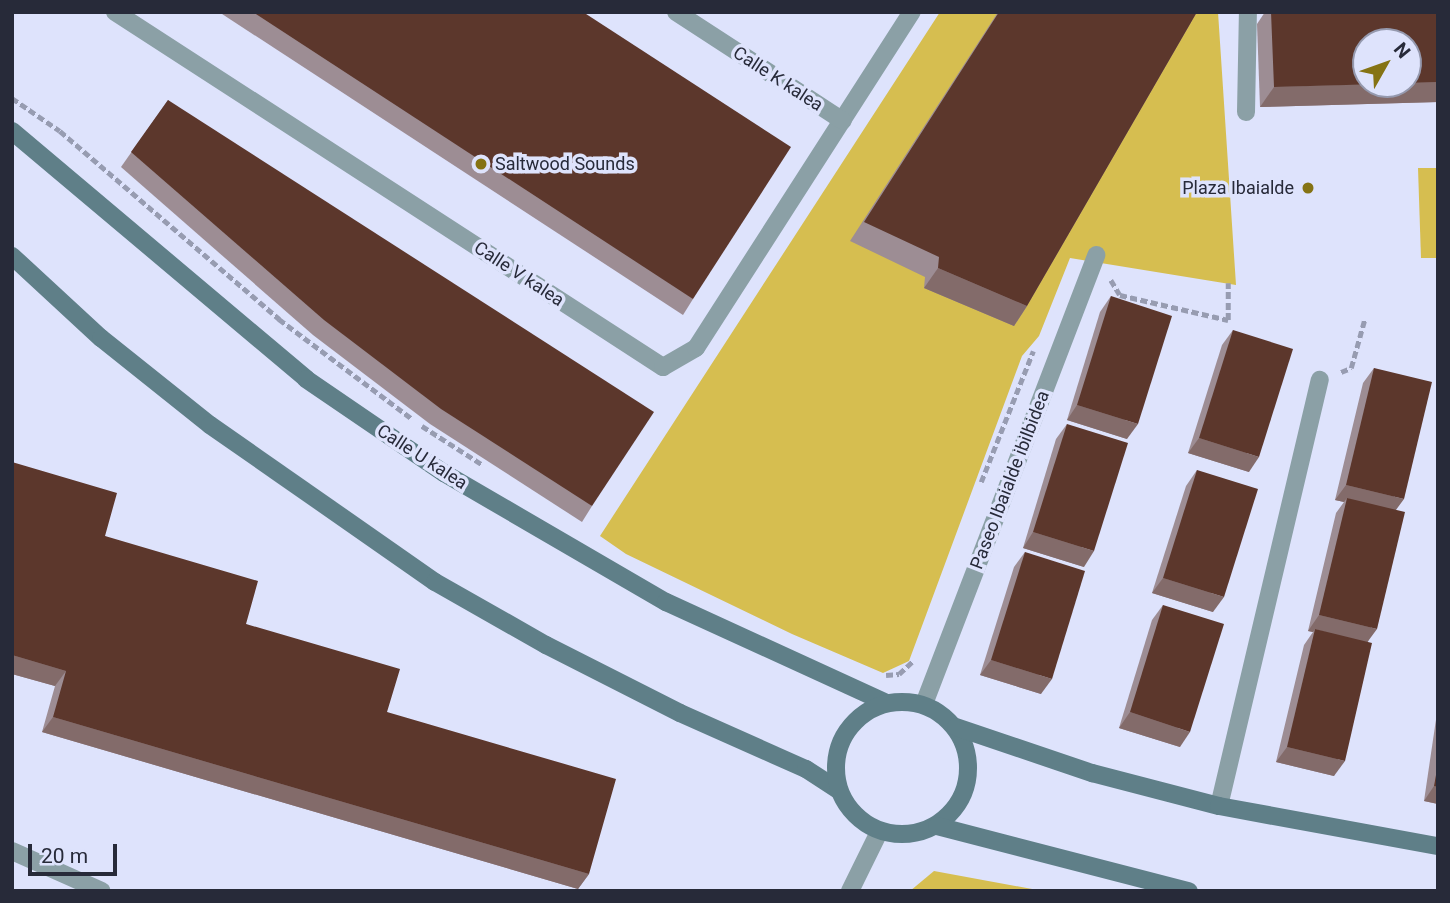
<!DOCTYPE html>
<style>
body{margin:0}
#map{position:relative;width:1450px;height:903px;overflow:hidden;background:#dee3fc;font-family:Roboto,sans-serif}
div>[style]{position:absolute}
[style*='--x']{left:calc(var(--x)*1px);top:calc(var(--y)*1px);width:calc(var(--w)*1px);rotate:calc(var(--a)*1deg)}
.green>*{inset:0;background:#d6be50}
.path>*{height:4.5px;margin-top:-2.25px;transform-origin:0;background:repeating-linear-gradient(90deg,#979cb1 0 7px,transparent 0 10.5px)}
.street>*{height:18px;margin:-9px;padding:0 9px;transform-origin:9px;border-radius:9px;background:#8ba0a6}
.secondary>*{height:18px;margin:-9px;padding:0 9px;transform-origin:9px;border-radius:9px;background:#5f7f88}
.secondary>.ring{margin:-9px;padding:0;box-sizing:content-box;background:none;border:18px solid #5f7f88;border-radius:50%}
.wall>*{inset:0;background:#9d8d94}
.shaded-wall>*{inset:0;background:#836b6a}
.building>*{inset:0;background:#5c372c}
.dots>*{width:19px;height:19px;translate:-50% -50%;box-sizing:border-box;border:4px solid #dee3fc;border-radius:50%}
span{translate:-50% -50%;white-space:nowrap;text-align:center;line-height:1.15;-webkit-text-stroke:7px #dee3fc;paint-order:stroke}
.street-label{font-size:18px;color:#272a39}
.poi-label{font-size:18px;color:#272a39}
.left{translate:0 -50%;text-align:left}
.right{translate:-100% -50%;text-align:right}
.frame{position:absolute;inset:0;border:14px solid #272a39;pointer-events:none}
.north{position:absolute;left:1352px;top:28px;width:70px;height:70px;box-sizing:border-box;background:#dee3fc;border:2px solid #9599ae;border-radius:50%;rotate:50deg;font-size:19px;font-weight:700;line-height:28px;text-align:center;color:#272a39}
.north::after{content:'';display:block;margin:auto;width:24px;height:32px;background:#857314;clip-path:polygon(50% 0,100% 100%,50% 72%,0 100%)}
.scale{position:absolute;left:28px;top:844px;width:89px;height:32px;box-sizing:border-box;border:4px solid #272a39;border-top:0;padding-left:9px;font-size:21px;line-height:24px;white-space:nowrap;color:#272a39;-webkit-text-stroke:5px #dee3fc;paint-order:stroke}
</style>
<div id="map">
<div class="green">
<i style="clip-path:polygon(940px 12px,1218px 12px,1236px 285px,1070px 258px,1039px 336px,1022px 356px,909px 661px,883px 673px,792px 634px,626px 554px,600px 536px)"></i>
<i style="clip-path:polygon(1418px 168px,1438px 168px,1438px 258px,1421px 258px)"></i>
<i style="clip-path:polygon(934px 871px,1043px 891px,910px 891px)"></i>
</div>
<div class="path">
<i style="--x:12;--y:98;--w:58;--a:34.5"></i>
<i style="--x:60;--y:131;--w:289;--a:40.6"></i>
<i style="--x:279;--y:319;--w:166;--a:36.9"></i>
<i style="--x:1111;--y:280;--w:17;--a:59"></i>
<i style="--x:1120;--y:295;--w:111;--a:13"></i>
<i style="--x:1228;--y:320;--w:37;--a:-90"></i>
<i style="--x:1341;--y:372;--w:11;--a:-22"></i>
<i style="--x:1351;--y:368;--w:52;--a:-74.4"></i>
<i style="--x:422;--y:426;--w:72;--a:32.6"></i>
<i style="--x:981;--y:482;--w:141;--a:-68.3"></i>
<i style="--x:886;--y:675;--w:13;--a:-4"></i>
<i style="--x:899;--y:674;--w:19;--a:-43"></i>
</div>
<div class="street">
<i style="--x:115;--y:12;--w:653;--a:32.94"></i>
<i style="--x:663;--y:367;--w:38;--a:-30"></i>
<i style="--x:696;--y:348;--w:399;--a:-57.3"></i>
<i style="--x:676;--y:12;--w:199;--a:33.1"></i>
<i style="--x:1246;--y:112;--w:100;--a:-88.9"></i>
<i style="--x:924;--y:704;--w:481;--a:-69"></i>
<i style="--x:1219;--y:806;--w:438;--a:-76.7"></i>
<i style="--x:12;--y:851;--w:98;--a:24"></i>
<i style="--x:850;--y:891;--w:66;--a:-63.8"></i>
</div>
<div class="secondary">
<i style="--x:12;--y:131;--w:385;--a:40.1"></i>
<i style="--x:306;--y:379;--w:167;--a:34.3"></i>
<i style="--x:444;--y:473;--w:257;--a:30.2"></i>
<i style="--x:666;--y:602;--w:240;--a:24.6"></i>
<i style="--x:12;--y:256;--w:121;--a:42.7"></i>
<i style="--x:101;--y:338;--w:139;--a:38.6"></i>
<i style="--x:210;--y:425;--w:274;--a:34.9"></i>
<i style="--x:435;--y:582;--w:128;--a:29.6"></i>
<i style="--x:546;--y:645;--w:150;--a:26.9"></i>
<i style="--x:680;--y:713;--w:138;--a:24"></i>
<i style="--x:806;--y:769;--w:37;--a:33"></i>
<i class="ring" style="left:836px;top:702px;width:114px;height:114px"></i>
<i style="--x:956;--y:727;--w:144;--a:18.7"></i>
<i style="--x:1092;--y:773;--w:131;--a:14.6"></i>
<i style="--x:1219;--y:806;--w:223;--a:10.4"></i>
<i style="--x:937;--y:826;--w:260;--a:14.5"></i>
</div>
<div class="wall">
<i style="clip-path:polygon(219px 12px,583px 12px,693px 299px,683px 315px)"></i>
<i style="clip-path:polygon(998px 12px,1197px 12px,1027px 306px,1014px 326px,924px 288px,925px 277px,850px 241px)"></i>
<i style="clip-path:polygon(1265px 12px,1438px 12px,1438px 102px,1260px 107px,1257px 24px)"></i>
<i style="clip-path:polygon(168px 100px,592px 506px,582px 522px,430px 424px,313px 335px,121px 167px)"></i>
<i style="clip-path:polygon(1111px 296px,1127px 439px,1067px 420px,1100px 312px)"></i>
<i style="clip-path:polygon(1233px 330px,1249px 472px,1188px 453px,1222px 345px)"></i>
<i style="clip-path:polygon(1374px 368px,1396px 510px,1368px 642px,1334px 776px,1276px 762px,1304px 645px,1313px 632px,1308px 631px,1336px 513px,1344px 502px,1335px 500px,1363px 383px)"></i>
<i style="clip-path:polygon(1067px 424px,1084px 567px,1023px 548px,1056px 439px)"></i>
<i style="clip-path:polygon(12px 462px,105px 536px,387px 712px,589px 874px,578px 889px,42px 732px,55px 686px,12px 674px)"></i>
<i style="clip-path:polygon(1197px 470px,1213px 612px,1152px 593px,1186px 486px)"></i>
<i style="clip-path:polygon(1025px 552px,1041px 694px,980px 675px,1014px 567px)"></i>
<i style="clip-path:polygon(1163px 605px,1180px 747px,1119px 728px,1152px 620px)"></i>
<i style="clip-path:polygon(1438px 706px,1438px 804px,1424px 801px)"></i>
</div>
<div class="shaded-wall">
<i style="clip-path:polygon(1438px 82px,1438px 102px,1260px 107px,1274px 87px)"></i>
<i style="clip-path:polygon(938px 268px,1027px 306px,1014px 326px,924px 288px)"></i>
<i style="clip-path:polygon(1077px 405px,1138px 424px,1127px 439px,1067px 420px)"></i>
<i style="clip-path:polygon(1199px 438px,1259px 457px,1249px 472px,1188px 453px)"></i>
<i style="clip-path:polygon(1346px 485px,1404px 499px,1393px 514px,1347px 498px,1344px 502px,1335px 500px)"></i>
<i style="clip-path:polygon(1033px 532px,1094px 551px,1084px 567px,1023px 548px)"></i>
<i style="clip-path:polygon(1163px 578px,1224px 597px,1213px 612px,1152px 593px)"></i>
<i style="clip-path:polygon(1319px 615px,1377px 629px,1366px 644px,1315px 629px,1313px 632px,1308px 631px)"></i>
<i style="clip-path:polygon(12px 655px,66px 671px,55px 686px,12px 674px)"></i>
<i style="clip-path:polygon(991px 660px,1052px 679px,1041px 694px,980px 675px)"></i>
<i style="clip-path:polygon(1130px 712px,1190px 732px,1180px 747px,1119px 728px)"></i>
<i style="clip-path:polygon(53px 717px,589px 874px,578px 889px,42px 732px)"></i>
<i style="clip-path:polygon(1287px 747px,1345px 761px,1334px 776px,1276px 762px)"></i>
<i style="clip-path:polygon(1434px 786px,1438px 787px,1438px 804px,1424px 801px)"></i>
</div>
<div class="building">
<i style="clip-path:polygon(253px 12px,583px 12px,791px 147px,693px 299px)"></i>
<i style="clip-path:polygon(999px 12px,1197px 12px,1027px 306px,938px 268px,939px 257px,864px 222px)"></i>
<i style="clip-path:polygon(1271px 12px,1438px 12px,1438px 82px,1408px 83px,1408px 42px,1366px 42px,1366px 84px,1382px 84px,1274px 87px)"></i>
<i style="clip-path:polygon(168px 100px,654px 412px,592px 506px,441px 409px,324px 320px,131px 152px)"></i>
<i style="clip-path:polygon(1111px 296px,1172px 316px,1138px 424px,1077px 405px)"></i>
<i style="clip-path:polygon(1233px 330px,1293px 349px,1259px 457px,1199px 438px)"></i>
<i style="clip-path:polygon(1374px 368px,1432px 382px,1404px 499px,1346px 485px)"></i>
<i style="clip-path:polygon(1067px 424px,1128px 443px,1094px 551px,1033px 532px)"></i>
<i style="clip-path:polygon(12px 462px,117px 493px,105px 536px,258px 581px,246px 624px,400px 669px,387px 712px,616px 779px,589px 874px,53px 717px,66px 671px,12px 655px)"></i>
<i style="clip-path:polygon(1197px 470px,1258px 489px,1224px 597px,1163px 578px)"></i>
<i style="clip-path:polygon(1347px 498px,1405px 512px,1377px 629px,1319px 615px)"></i>
<i style="clip-path:polygon(1025px 552px,1085px 571px,1052px 679px,991px 660px)"></i>
<i style="clip-path:polygon(1163px 605px,1224px 624px,1190px 732px,1130px 712px)"></i>
<i style="clip-path:polygon(1315px 629px,1372px 643px,1345px 761px,1287px 747px)"></i>
<i style="clip-path:polygon(1438px 764px,1438px 787px,1434px 786px)"></i>
</div>
<div class="dots">
<i style="left:481px;top:164px;background:#857314"></i>
<i style="left:1308px;top:188px;background:#857314"></i>
</div>
<div class="street-label">
<span style="left:778px;top:79px;rotate:33deg">Calle K kalea</span>
<span style="left:519px;top:274px;rotate:33deg">Calle V kalea</span>
<span style="left:422px;top:457px;rotate:33deg">Calle U kalea</span>
<span style="left:1010px;top:480px;rotate:-69deg">Paseo Ibaialde ibilbidea</span>
</div>
<div class="poi-label">
<span class="left" style="left:495px;top:164px">Saltwood Sounds</span>
<span class="right" style="left:1294px;top:188px">Plaza Ibaialde</span>
</div>
<div class="frame"></div>
<div class="north">N</div>
<div class="scale">20 m</div>
</div>
